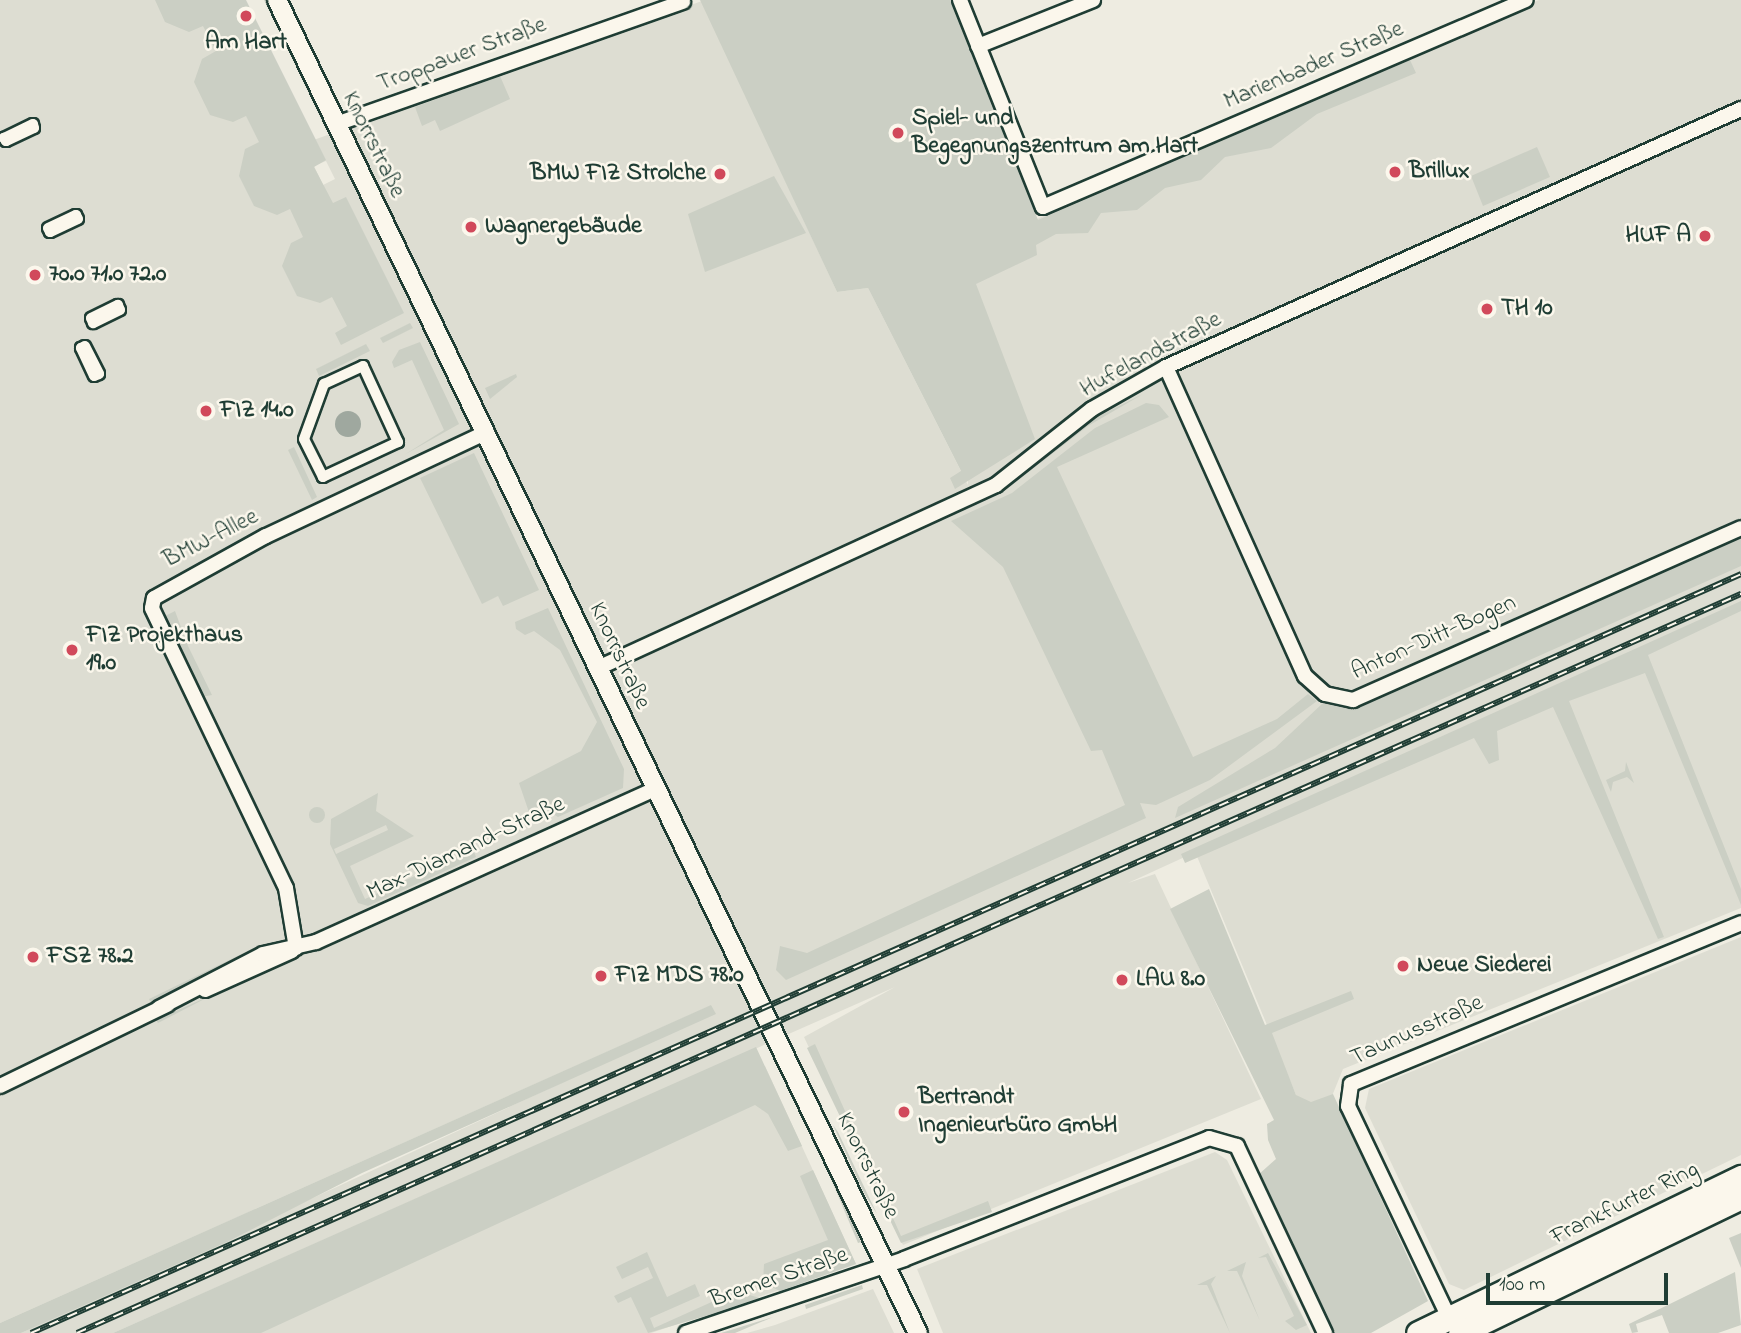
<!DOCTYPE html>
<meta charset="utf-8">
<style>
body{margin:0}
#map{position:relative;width:1741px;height:1333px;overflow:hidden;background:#eeece1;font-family:"Indie Flower",sans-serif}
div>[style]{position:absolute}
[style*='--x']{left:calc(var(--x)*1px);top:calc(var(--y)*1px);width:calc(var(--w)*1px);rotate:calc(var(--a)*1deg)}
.built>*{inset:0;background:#ddddd2}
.green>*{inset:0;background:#cbcfc4}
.round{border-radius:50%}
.water>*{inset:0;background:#9fa89f}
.roads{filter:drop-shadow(2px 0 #1f3d34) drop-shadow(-2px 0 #1f3d34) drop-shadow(0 2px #1f3d34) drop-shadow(0 -2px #1f3d34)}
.pedestrian>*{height:10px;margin:-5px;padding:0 5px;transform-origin:5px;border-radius:5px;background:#fbf7ec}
.minor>*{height:14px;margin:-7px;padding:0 7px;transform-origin:7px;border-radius:7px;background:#fbf7ec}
.tertiary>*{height:18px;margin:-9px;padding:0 9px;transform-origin:9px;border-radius:9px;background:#fbf7ec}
.primary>*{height:23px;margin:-11.5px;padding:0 11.5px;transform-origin:11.5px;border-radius:11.5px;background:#fbf7ec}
.rail>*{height:6px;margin-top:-3px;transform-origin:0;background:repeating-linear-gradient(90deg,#fbf7ec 0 10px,#1f3d34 0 20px);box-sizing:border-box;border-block:2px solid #1f3d34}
.dots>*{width:19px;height:19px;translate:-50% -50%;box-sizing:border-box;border:4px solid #fbf7ec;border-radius:50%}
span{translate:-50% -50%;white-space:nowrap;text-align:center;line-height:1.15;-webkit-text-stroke:5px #fbf7ec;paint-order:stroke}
.poi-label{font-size:24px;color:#1f3d34;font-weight:700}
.left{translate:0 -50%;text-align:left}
.right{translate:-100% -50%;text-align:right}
.street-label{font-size:24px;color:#1f3d34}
.scale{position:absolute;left:1486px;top:1273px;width:182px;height:32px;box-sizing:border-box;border:4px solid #1f3d34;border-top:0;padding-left:9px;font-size:21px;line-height:24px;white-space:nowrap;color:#1f3d34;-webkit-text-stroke:5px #fbf7ec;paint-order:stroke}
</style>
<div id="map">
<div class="built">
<i style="clip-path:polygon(evenodd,0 0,200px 0,280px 152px,702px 1px,837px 292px,868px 288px,968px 485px,962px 259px,1039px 218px,1539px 0,1741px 0,1741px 602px,1128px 883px,1155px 874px,1261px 1099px,903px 1245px,804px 1037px,895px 987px,113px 1333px,21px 1333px,572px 1078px,712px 1005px,0 1323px,0 0,326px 161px,335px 179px,323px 185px,314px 166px,326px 161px)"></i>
<i style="clip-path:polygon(1741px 605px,1741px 908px,1343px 1069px,1332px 1096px,1301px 1107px,1196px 854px)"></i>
<i style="clip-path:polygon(1741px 937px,1741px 1155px,1464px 1290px,1449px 1284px,1365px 1108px,1369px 1089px)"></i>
<i style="clip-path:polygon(765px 1066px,856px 1264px,651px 1333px,192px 1333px)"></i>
<i style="clip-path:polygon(1215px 1152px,1227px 1160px,1311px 1333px,943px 1333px,917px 1269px)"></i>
<i style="clip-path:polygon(873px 1289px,894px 1333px,747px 1333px,775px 1325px)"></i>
</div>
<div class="green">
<i style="clip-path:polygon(155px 0,246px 0,326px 160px,314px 167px,333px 203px,346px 197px,404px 313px,341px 345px,335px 333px,347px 326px,332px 297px,320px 303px,297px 296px,282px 266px,291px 243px,303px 237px,290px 209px,277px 215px,254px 206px,239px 176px,245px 149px,259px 142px,246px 116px,233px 122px,210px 115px,194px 82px,202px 59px,216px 51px,203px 26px,189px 32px,165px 22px)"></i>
<i style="clip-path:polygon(264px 0,269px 0,330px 127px,326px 129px)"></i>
<i style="clip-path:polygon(700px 0,952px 0,1038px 220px,1410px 60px,1416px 73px,1317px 114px,1271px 148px,1225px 157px,1201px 180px,1165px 188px,1137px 210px,1101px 213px,1088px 233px,1056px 234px,1036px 245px,1037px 255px,976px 284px,1035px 439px,955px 489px,950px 478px,961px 471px,868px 288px,837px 292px)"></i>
<i style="clip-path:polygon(500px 76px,510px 99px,440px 131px,435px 120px,422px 126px,415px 107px)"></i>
<i style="clip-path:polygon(1537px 147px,1550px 177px,1483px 206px,1471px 176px)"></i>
<i style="clip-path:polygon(774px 176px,806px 233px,705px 272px,688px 214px)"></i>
<i style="clip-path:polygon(410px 323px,413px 328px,383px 343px,380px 338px)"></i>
<i style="clip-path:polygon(420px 342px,459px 424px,404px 455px,444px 430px,412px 360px,394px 368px,392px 362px,399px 350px)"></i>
<i style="clip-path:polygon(366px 344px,370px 351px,319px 376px,316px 369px)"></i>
<i style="clip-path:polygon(516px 374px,517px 377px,490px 399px,485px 388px)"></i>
<i style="clip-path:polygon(1143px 394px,1088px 426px,1008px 488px,1095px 418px)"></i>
<i style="clip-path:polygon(1146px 403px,1159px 405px,1169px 417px,1057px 467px,1193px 757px,1277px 719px,1308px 694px,1317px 701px,1210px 780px,1156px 805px,1140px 803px,1146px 818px,786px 980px,776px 970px,780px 946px,807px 953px,1125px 805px,1102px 750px,1091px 751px,1003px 567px,951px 521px,1012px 493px,1095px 428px)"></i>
<i style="clip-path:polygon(294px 447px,317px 497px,312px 500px,288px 450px)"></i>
<i style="clip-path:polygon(474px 453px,539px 590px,503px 606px,498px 596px,482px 604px,420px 478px)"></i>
<i style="clip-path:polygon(1741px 537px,1741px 566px,1175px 818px,1178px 807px,1275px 748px,1323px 703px,1365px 703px)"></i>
<i style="clip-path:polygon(1741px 601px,1741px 611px,1648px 655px,1741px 889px,1741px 905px,1645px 673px,1569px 701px,1664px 937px,1658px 939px,1553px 707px,1497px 731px,1499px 760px,1489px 764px,1474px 738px,1185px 863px,1181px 854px)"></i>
<i style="clip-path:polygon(548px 608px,624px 769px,623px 788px,558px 817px,548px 811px,531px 818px,519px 783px,581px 751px,597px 722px,560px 650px,534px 631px,525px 635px,516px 629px,515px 622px)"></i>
<i style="clip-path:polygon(175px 611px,188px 646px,212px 695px,201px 697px,163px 617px)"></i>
<i style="clip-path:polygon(1626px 762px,1634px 783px,1627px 777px,1613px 782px,1611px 792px,1606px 780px,1625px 771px)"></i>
<i style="clip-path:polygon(evenodd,378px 793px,376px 811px,414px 836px,350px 866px,365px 899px,473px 849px,476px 857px,368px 906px,358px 903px,330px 844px,331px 819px,378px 793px,386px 825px,388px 830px,336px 854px,334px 849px,386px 825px)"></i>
<i class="round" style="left:309px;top:807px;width:16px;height:16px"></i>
<i style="clip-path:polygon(1209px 889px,1265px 1025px,1351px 991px,1354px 999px,1272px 1033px,1296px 1095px,1311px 1102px,1333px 1094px,1428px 1301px,1371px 1333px,1334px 1333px,1258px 1175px,1276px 1159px,1268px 1140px,1267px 1124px,1274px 1120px,1170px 909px)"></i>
<i style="clip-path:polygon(256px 947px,257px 951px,151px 1003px,149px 999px)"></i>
<i style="clip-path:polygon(216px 993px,158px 1023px,156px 1020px)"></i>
<i style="clip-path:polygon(711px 1005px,716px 1014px,362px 1173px,227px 1242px,21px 1333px,0 1333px,0 1323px)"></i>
<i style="clip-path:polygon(815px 1044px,901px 1236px,988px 1201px,992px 1212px,901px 1243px,807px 1048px)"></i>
<i style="clip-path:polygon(756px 1047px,802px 1146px,788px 1151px,768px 1114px,755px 1105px,261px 1333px,113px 1333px)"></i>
<i style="clip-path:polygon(833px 1125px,838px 1132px,877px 1214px,864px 1193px)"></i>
<i style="clip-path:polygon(826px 1167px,832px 1177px,861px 1242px,858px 1243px)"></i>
<i style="clip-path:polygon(813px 1170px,856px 1264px,780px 1291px,763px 1283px,764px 1264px,828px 1240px,800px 1176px)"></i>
<i style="clip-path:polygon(1741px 1233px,1741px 1268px,1729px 1238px)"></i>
<i style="clip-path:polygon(647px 1252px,667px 1297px,695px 1284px,700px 1296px,650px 1318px,654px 1328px,736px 1291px,763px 1299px,648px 1333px,631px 1297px,618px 1303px,614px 1296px,653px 1278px,648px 1267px,622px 1279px,616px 1267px)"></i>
<i style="clip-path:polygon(1268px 1253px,1307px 1325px,1296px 1330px,1285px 1321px,1294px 1316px,1266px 1257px,1258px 1258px)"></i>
<i style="clip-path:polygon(1246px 1262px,1242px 1276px,1260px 1321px,1237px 1271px,1227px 1271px)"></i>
<i style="clip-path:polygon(1735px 1272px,1741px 1325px,1718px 1333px,1669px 1333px,1662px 1315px,1636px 1324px,1638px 1332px,1632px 1333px,1629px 1324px)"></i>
<i style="clip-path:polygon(1216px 1276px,1211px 1284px,1230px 1333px,1207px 1285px,1197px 1285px)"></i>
<i style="clip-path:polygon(862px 1285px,863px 1289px,806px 1309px,805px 1305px)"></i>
<i style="clip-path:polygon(773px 1317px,735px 1333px,721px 1333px)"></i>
</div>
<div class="water">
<i class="round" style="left:335px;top:411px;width:26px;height:26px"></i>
</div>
<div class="roads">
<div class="pedestrian">
<i style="--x:33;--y:124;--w:4;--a:76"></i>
<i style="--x:34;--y:128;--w:31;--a:155"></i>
<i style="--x:6;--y:141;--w:4;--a:-124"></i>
<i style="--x:4;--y:138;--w:32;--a:-26"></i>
<i style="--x:76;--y:215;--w:4;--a:63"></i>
<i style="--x:78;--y:219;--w:31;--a:155"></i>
<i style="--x:50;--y:232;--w:4;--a:-117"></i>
<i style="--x:48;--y:228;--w:31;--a:-25"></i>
<i style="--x:118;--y:305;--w:5;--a:68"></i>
<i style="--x:120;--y:310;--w:30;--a:154"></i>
<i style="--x:93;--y:323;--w:5;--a:-112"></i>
<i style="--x:91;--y:318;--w:30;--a:-26"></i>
<i style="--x:85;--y:346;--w:31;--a:63"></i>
<i style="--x:99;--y:374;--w:5;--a:158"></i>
<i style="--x:94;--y:376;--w:31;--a:-115"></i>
<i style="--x:81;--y:348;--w:4;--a:-27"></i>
<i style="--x:363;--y:366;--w:84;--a:65.3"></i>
<i style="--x:398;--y:442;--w:83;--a:155"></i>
<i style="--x:323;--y:477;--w:42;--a:-116.6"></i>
<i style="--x:304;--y:439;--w:59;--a:-70"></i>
<i style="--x:324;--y:384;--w:43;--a:-24.8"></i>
</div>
<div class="minor">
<i style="--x:960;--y:0;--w:223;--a:68.2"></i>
<i style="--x:1043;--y:207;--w:525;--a:-23.2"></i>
<i style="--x:978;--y:46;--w:124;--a:-21.8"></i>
<i style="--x:336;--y:124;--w:368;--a:-19.4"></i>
<i style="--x:1166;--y:367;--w:339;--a:65.8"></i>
<i style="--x:1305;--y:676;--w:27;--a:42"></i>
<i style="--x:1325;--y:694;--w:29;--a:12"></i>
<i style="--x:1353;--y:700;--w:424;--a:-23.9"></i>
<i style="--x:598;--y:668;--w:438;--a:-24.7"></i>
<i style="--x:996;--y:485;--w:122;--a:-38.4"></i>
<i style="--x:1092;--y:409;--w:85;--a:-29.6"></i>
<i style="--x:1166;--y:367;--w:630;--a:-24.17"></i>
<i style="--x:296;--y:948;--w:61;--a:-99.5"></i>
<i style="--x:286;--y:888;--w:310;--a:-115.6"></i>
<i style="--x:152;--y:608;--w:10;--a:-79"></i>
<i style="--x:154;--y:598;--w:128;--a:-29"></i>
<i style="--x:266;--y:536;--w:244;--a:-25.2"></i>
<i style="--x:205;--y:990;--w:95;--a:-24.1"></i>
<i style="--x:159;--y:1008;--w:117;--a:-27.4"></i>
<i style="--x:263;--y:954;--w:54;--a:-12.8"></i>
<i style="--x:316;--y:942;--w:372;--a:-24.3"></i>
<i style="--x:0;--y:1086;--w:186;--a:-25.9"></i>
<i style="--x:1451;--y:1322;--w:239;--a:-115.5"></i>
<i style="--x:1348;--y:1106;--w:22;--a:-82"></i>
<i style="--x:1351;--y:1084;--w:422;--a:-22.4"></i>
<i style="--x:686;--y:1333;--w:230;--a:-18.7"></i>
<i style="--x:904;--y:1259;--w:328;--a:-21.6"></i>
<i style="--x:1209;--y:1138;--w:29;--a:16"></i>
<i style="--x:1237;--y:1146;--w:207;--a:64.8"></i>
</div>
<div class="tertiary">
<i style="--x:277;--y:0;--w:1479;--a:64.32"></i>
</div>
<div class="primary">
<i style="--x:1418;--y:1333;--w:359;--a:-25.8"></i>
<i style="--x:1460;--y:1333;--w:312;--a:-25.8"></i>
</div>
</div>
<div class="rail">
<i style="--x:31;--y:1333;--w:1871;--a:-23.93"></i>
<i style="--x:77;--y:1333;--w:1821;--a:-23.95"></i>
</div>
<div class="dots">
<i style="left:246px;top:16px;background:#d1495b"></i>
<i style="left:898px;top:133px;background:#d1495b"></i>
<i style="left:1395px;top:172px;background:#d1495b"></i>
<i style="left:720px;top:174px;background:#d1495b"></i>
<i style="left:471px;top:227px;background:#d1495b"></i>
<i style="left:1705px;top:236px;background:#d1495b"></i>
<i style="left:35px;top:275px;background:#d1495b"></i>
<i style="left:1487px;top:309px;background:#d1495b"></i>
<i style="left:206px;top:411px;background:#d1495b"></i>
<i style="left:72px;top:650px;background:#d1495b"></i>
<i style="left:33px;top:957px;background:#d1495b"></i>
<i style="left:1403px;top:966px;background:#d1495b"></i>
<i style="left:601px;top:976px;background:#d1495b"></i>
<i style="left:1122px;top:980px;background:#d1495b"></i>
<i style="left:904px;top:1112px;background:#d1495b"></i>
</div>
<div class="poi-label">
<span style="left:246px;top:43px">Am Hart</span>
<span class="left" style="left:912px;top:133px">Spiel- und<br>Begegnungszentrum am Hart</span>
<span class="left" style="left:1409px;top:172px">Brillux</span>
<span class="right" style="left:706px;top:174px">BMW FIZ Strolche</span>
<span class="left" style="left:485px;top:227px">Wagnergebäude</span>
<span class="right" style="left:1691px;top:236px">HUF A</span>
<span class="left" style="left:49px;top:275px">70.0 71.0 72.0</span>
<span class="left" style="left:1501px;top:309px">TH 10</span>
<span class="left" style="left:220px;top:411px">FIZ 14.0</span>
<span class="left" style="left:86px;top:650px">FIZ Projekthaus<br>19.0</span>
<span class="left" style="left:47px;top:957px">FSZ 78.2</span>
<span class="left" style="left:1417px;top:966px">Neue Siederei</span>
<span class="left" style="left:615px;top:976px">FIZ MDS 78.0</span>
<span class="left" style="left:1136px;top:980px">LAU 8.0</span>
<span class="left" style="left:918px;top:1112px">Bertrandt<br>Ingenieurbüro GmbH</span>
</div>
<div class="street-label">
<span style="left:462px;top:55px;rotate:-20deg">Troppauer Straße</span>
<span style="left:1314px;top:66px;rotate:-23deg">Marienbader Straße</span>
<span style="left:373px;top:145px;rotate:64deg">Knorrstraße</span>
<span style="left:1151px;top:355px;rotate:-28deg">Hufelandstraße</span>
<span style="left:211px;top:539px;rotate:-27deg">BMW-Allee</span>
<span style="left:1434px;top:638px;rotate:-24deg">Anton-Ditt-Bogen</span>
<span style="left:619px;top:656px;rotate:65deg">Knorrstraße</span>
<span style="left:466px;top:849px;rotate:-25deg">Max-Diamand-Straße</span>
<span style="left:1417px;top:1031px;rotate:-24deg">Taunusstraße</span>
<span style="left:867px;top:1166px;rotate:64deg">Knorrstraße</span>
<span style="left:1625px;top:1204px;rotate:-26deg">Frankfurter Ring</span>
<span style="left:779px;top:1278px;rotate:-19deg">Bremer Straße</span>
</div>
<div class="scale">100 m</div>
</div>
